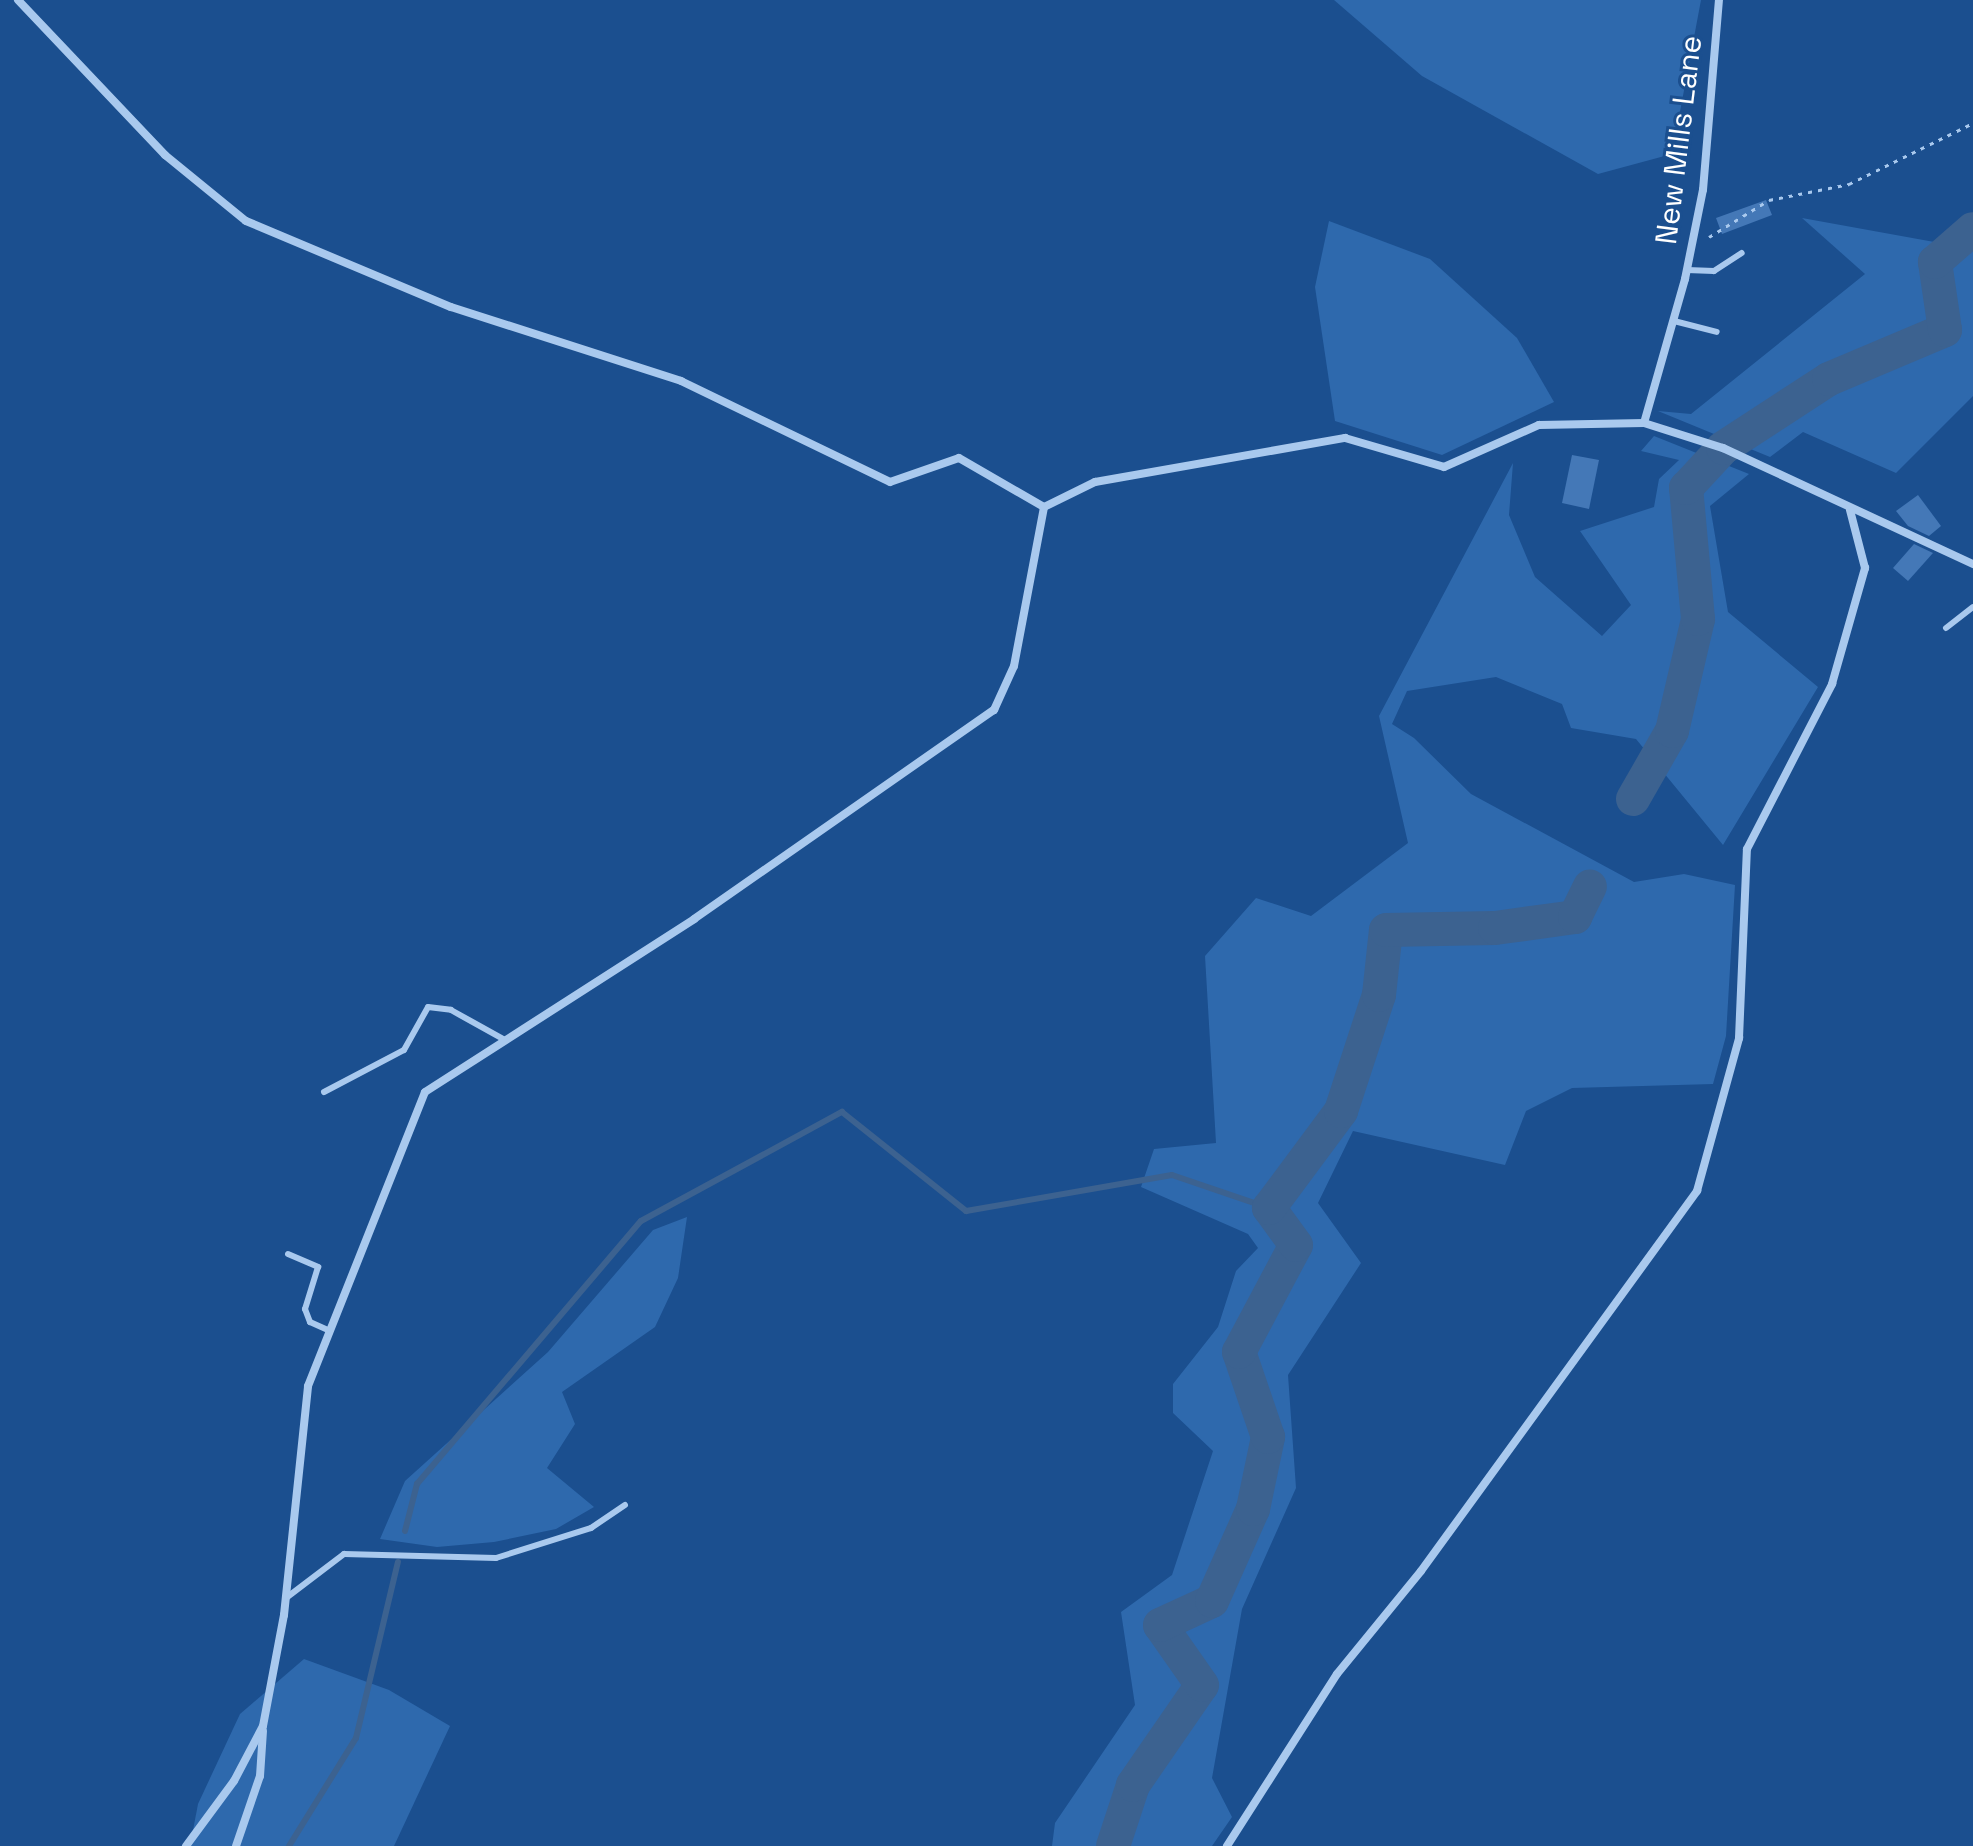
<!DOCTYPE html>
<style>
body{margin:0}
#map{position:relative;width:1973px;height:1846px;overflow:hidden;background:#1b4f8f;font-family:"Space Grotesk",sans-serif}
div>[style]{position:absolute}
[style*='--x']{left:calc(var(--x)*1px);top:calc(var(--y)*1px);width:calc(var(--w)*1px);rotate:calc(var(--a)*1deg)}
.green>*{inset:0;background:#2e69ad}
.stream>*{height:6px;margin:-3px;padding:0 3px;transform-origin:3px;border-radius:3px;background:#3c6290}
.river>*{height:34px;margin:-17px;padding:0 17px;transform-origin:17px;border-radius:17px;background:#3c6290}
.building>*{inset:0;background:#4478b7}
.path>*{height:3px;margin-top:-1.5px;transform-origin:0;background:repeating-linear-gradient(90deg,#a9c9ee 0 4px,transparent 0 10px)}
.service>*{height:6px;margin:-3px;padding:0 3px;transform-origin:3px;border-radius:3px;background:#a9c9ee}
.minor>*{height:8px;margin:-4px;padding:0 4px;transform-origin:4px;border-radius:4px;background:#a9c9ee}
span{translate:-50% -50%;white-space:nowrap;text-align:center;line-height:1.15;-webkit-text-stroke:6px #1b4f8f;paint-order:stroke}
.street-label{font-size:30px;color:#fff}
</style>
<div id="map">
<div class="green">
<i style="clip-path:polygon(1334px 0,1701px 0,1672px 154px,1598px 174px,1422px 76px)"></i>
<i style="clip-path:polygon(1802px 218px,1973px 249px,1973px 396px,1896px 473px,1803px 432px,1770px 457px,1658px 411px,1691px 414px,1865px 274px)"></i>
<i style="clip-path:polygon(1329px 221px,1430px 259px,1517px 338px,1554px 402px,1442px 455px,1335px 421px,1315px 287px)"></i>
<i style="clip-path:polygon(1654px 436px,1749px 474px,1710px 506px,1728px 612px,1818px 687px,1723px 845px,1636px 739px,1571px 728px,1562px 704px,1496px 677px,1407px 691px,1392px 724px,1414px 738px,1471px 794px,1634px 882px,1684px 874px,1735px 885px,1726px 1036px,1713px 1084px,1572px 1088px,1526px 1111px,1505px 1165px,1353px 1131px,1318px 1203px,1361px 1263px,1288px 1375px,1296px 1488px,1242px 1609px,1212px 1778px,1232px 1817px,1212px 1846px,1052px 1846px,1055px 1823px,1135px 1705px,1121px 1612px,1172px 1575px,1213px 1451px,1173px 1413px,1173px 1384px,1218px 1327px,1236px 1271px,1258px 1248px,1248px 1234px,1141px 1187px,1154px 1149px,1216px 1143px,1205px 956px,1256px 898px,1311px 916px,1408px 843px,1379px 716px,1513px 463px,1509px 515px,1535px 577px,1602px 636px,1631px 605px,1580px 531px,1654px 507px,1659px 479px,1679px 460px,1641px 451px)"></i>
<i style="clip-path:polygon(687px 1217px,678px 1278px,655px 1327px,562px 1392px,575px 1424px,547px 1468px,594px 1507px,556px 1529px,494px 1542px,437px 1547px,380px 1539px,405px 1481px,548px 1352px,653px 1230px)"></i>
<i style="clip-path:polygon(304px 1659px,389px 1690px,450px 1726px,394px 1846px,190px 1846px,198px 1804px,240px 1714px)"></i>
</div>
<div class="stream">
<i style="--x:405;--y:1531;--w:49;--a:-75.7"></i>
<i style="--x:417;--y:1484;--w:345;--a:-49.6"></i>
<i style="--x:641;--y:1221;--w:229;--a:-28.5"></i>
<i style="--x:842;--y:1112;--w:159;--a:38.6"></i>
<i style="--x:966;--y:1211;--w:209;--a:-9.9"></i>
<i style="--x:1172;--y:1175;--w:102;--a:18.8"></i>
<i style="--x:289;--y:1846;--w:127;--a:-58.2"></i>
<i style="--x:356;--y:1738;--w:181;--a:-76.6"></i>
</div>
<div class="river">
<i style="--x:1633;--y:799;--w:78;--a:-60.2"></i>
<i style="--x:1672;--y:731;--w:115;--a:-76.9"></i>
<i style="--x:1698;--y:619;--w:132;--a:-95.2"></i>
<i style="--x:1686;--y:488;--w:54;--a:-47.2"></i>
<i style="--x:1723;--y:448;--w:126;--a:-33.1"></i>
<i style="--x:1829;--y:379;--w:126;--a:-22.9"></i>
<i style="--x:1945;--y:330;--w:69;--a:-98.4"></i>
<i style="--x:1935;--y:262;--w:50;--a:-41"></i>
<i style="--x:1113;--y:1846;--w:64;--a:-71.8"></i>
<i style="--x:1133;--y:1785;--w:121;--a:-55.4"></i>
<i style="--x:1202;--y:1685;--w:73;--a:-125"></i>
<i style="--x:1160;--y:1625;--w:57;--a:-24.8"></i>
<i style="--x:1212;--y:1601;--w:101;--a:-66"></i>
<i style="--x:1253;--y:1509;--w:74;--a:-78.2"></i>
<i style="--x:1268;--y:1437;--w:90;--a:-108.8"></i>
<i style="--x:1239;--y:1352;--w:121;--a:-62"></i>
<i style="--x:1296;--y:1245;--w:46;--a:-126.1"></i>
<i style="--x:1269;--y:1208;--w:121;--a:-53.4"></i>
<i style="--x:1341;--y:1111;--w:122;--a:-71.9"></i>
<i style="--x:1379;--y:995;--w:65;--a:-83.9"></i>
<i style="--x:1386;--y:930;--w:109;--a:-1.1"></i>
<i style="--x:1495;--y:928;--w:81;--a:-7.8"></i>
<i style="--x:1575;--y:917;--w:34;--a:-64"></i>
</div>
<div class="building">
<i style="clip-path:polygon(1766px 200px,1772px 215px,1722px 234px,1716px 218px)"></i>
<i style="clip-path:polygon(1572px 455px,1599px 460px,1589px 509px,1562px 503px)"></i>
<i style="clip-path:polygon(1918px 495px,1941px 526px,1929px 536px,1908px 526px,1896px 511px)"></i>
<i style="clip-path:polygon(1914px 544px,1933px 553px,1908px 581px,1893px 568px)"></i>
</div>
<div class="path">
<i style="--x:1709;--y:237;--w:70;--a:-31.7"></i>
<i style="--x:1769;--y:200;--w:82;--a:-11.3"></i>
<i style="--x:1849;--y:184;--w:138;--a:-26.2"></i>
</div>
<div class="service">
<i style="--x:1687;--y:270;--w:27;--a:2"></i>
<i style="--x:1714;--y:271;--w:33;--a:-33"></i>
<i style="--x:1674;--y:321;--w:44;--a:14.3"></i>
<i style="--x:1946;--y:628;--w:34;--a:-38"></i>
<i style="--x:324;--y:1092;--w:90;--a:-27.7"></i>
<i style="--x:404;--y:1050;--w:49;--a:-60.8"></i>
<i style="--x:428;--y:1007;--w:23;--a:7"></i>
<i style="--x:451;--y:1010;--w:62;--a:29.1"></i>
<i style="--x:288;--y:1254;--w:33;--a:23"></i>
<i style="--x:318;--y:1267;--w:44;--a:107.2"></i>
<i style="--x:305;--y:1309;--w:14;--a:69"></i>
<i style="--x:310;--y:1322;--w:22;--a:24"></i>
<i style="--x:286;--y:1598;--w:73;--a:-37.2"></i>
<i style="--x:344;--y:1554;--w:152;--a:1.5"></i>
<i style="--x:496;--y:1558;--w:100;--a:-17.5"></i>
<i style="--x:591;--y:1528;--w:41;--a:-34.1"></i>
</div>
<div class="minor">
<i style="--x:18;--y:0;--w:214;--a:46.5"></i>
<i style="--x:165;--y:155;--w:104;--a:39.2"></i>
<i style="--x:246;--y:221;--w:222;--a:22.8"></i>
<i style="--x:451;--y:307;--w:242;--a:17.8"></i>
<i style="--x:681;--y:381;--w:232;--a:25.8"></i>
<i style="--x:890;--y:482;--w:73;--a:-19.2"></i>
<i style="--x:959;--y:458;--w:98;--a:30"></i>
<i style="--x:1644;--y:423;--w:150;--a:-74.1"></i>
<i style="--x:1685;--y:279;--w:91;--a:-78.6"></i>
<i style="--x:1703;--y:190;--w:191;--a:-85.2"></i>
<i style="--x:1044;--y:507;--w:57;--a:-26.1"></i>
<i style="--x:1095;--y:482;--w:254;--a:-10"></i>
<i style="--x:1345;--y:438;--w:103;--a:16.3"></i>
<i style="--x:1444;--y:467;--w:104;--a:-23.9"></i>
<i style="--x:1539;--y:425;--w:105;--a:-1.1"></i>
<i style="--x:1644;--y:423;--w:83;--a:17.6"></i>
<i style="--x:1723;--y:448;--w:276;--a:24.9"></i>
<i style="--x:186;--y:1846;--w:81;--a:-53.6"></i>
<i style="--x:234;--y:1781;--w:62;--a:-62.2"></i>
<i style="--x:263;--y:1726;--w:113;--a:-79.3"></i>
<i style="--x:284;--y:1615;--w:230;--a:-84"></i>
<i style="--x:308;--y:1386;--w:316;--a:-68.3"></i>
<i style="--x:425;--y:1092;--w:320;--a:-32.7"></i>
<i style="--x:694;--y:919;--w:366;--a:-34.9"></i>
<i style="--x:994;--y:710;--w:48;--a:-65.6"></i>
<i style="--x:1014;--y:666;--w:162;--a:-79.3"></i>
<i style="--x:236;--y:1846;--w:74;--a:-71.1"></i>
<i style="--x:260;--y:1776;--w:45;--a:-86.2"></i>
<i style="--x:1227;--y:1846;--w:204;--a:-57.4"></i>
<i style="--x:1337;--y:1674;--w:133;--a:-50.8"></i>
<i style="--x:1421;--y:1571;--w:470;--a:-54"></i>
<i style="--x:1697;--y:1191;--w:159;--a:-74.6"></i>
<i style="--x:1739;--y:1038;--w:189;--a:-87.6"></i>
<i style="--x:1747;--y:849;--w:186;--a:-62.7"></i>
<i style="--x:1832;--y:684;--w:121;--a:-74.1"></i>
<i style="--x:1865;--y:568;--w:60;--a:-104.5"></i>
</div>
<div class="street-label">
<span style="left:1679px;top:140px;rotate:-83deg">New Mills Lane</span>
</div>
</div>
